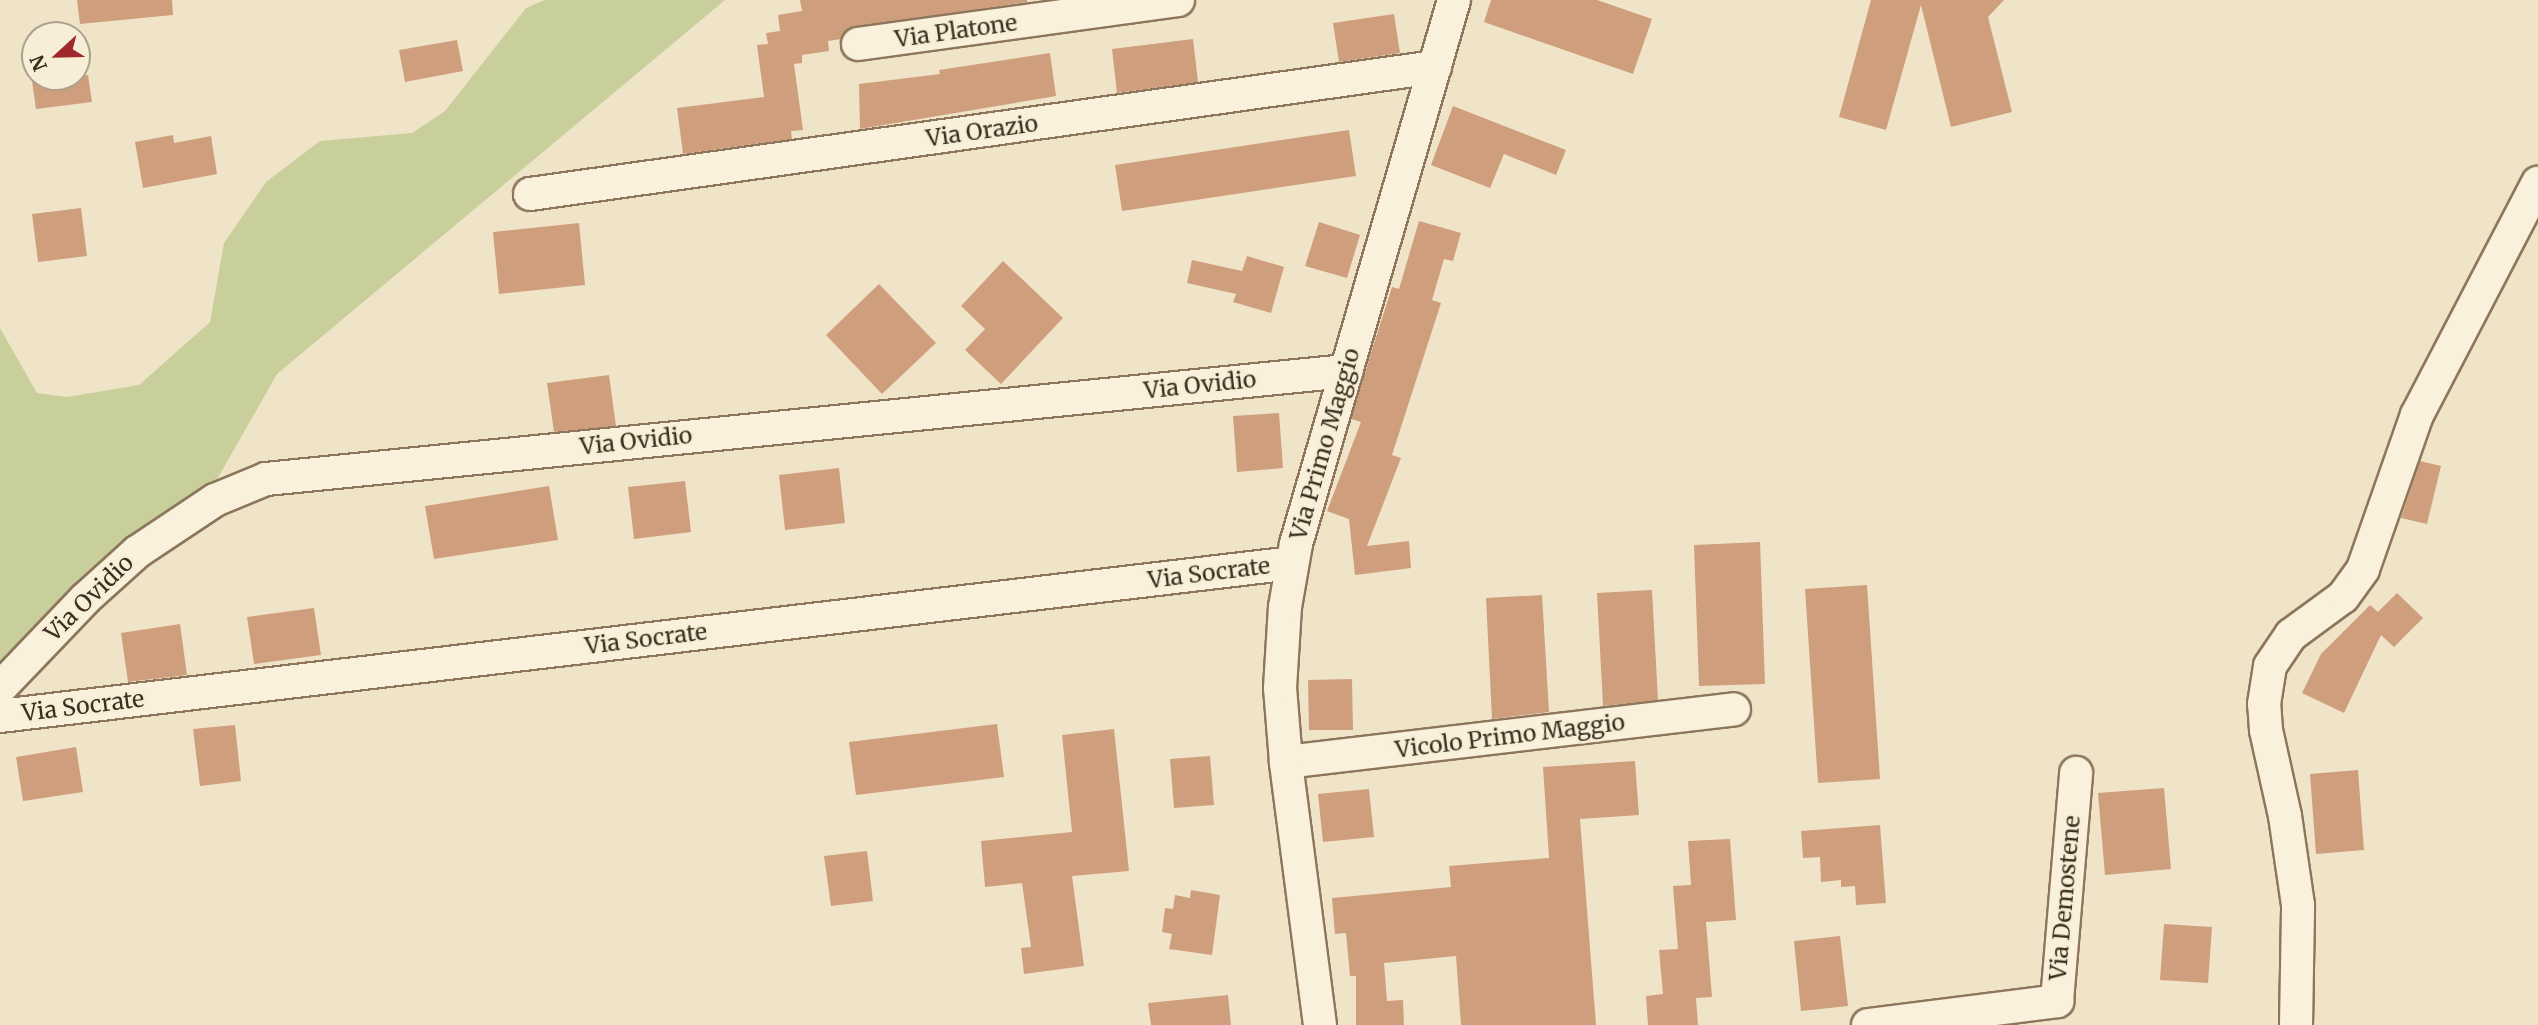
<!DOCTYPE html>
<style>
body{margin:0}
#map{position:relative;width:2538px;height:1025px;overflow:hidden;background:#f0e4c8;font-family:Merriweather,serif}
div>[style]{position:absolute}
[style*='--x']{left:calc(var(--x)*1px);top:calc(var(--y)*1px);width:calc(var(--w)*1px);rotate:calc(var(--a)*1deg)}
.green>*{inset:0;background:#c9cf9b}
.building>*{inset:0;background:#cf9f7d}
.roads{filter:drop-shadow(2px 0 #8d765c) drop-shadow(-2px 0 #8d765c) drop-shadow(0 2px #8d765c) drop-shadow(0 -2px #8d765c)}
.minor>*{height:32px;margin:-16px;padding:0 16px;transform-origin:16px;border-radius:16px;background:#faf1dc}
span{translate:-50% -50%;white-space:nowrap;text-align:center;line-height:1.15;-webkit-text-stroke:5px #f7eed8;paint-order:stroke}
.street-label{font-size:23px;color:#3d2e20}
.north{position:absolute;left:21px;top:21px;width:70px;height:70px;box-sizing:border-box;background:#f7eed8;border:2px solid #ada18e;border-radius:50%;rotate:248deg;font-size:19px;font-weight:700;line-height:28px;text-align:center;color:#3d2e20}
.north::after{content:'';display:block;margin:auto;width:24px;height:32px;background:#9e2a2b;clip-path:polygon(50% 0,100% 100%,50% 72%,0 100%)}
</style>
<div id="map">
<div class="green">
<i style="clip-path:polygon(545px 0,725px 0,277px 374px,215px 483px,0 671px,0 328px,37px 393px,67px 397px,139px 385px,210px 322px,224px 243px,266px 182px,320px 141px,412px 133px,445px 111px,526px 8px)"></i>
</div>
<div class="building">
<i style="clip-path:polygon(77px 0,172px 0,173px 15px,80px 24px)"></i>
<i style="clip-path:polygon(800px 0,1027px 0,1027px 2px,847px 29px,841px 39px,828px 41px,829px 51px,802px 55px,802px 63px,794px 64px,803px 130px,791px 131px,792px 139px,683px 154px,677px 108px,764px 97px,757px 45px,768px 44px,766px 33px,780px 31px,778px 15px,802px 11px)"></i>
<i style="clip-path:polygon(1491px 0,1597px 0,1652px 19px,1633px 74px,1484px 22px)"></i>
<i style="clip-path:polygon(1871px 0,2004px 0,1988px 17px,2012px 112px,1951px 127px,1921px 5px,1886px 130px,1839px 117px)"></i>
<i style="clip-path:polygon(1394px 14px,1400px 53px,1339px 62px,1333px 23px)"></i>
<i style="clip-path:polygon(1193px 39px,1198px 82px,1117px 93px,1112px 49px)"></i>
<i style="clip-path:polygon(457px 40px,463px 71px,405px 82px,399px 50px)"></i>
<i style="clip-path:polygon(1050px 53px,1056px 96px,860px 129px,859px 84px,940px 74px,939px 70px)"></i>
<i style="clip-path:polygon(88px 75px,92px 102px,36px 109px,32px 81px)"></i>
<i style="clip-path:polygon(1453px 106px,1566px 150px,1556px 175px,1504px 154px,1490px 188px,1431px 165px)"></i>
<i style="clip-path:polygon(1349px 130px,1356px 176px,1122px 211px,1115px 165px)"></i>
<i style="clip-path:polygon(173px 135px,174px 143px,211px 136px,217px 174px,143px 188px,135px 142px)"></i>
<i style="clip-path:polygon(81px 208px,87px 256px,38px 262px,32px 214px)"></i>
<i style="clip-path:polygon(1419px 221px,1461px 233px,1453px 261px,1444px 259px,1432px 300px,1441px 303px,1392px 455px,1401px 458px,1367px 546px,1409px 541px,1411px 568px,1355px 575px,1349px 519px,1327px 511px,1361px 422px,1351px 419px,1371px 353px,1392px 287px,1399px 289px)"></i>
<i style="clip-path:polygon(1319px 222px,1360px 235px,1347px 278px,1305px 266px)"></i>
<i style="clip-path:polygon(579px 223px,585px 285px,499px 294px,493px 232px)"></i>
<i style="clip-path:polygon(1247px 256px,1284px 267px,1271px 313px,1233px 302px,1236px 294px,1187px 283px,1192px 260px,1242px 271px)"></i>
<i style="clip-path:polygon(1003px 261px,1063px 318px,1001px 384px,965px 350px,985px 329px,961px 306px)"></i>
<i style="clip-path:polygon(879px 284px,936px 343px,882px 394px,826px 335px)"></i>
<i style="clip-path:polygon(609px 375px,616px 426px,554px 432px,547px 383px)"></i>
<i style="clip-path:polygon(1279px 413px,1283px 468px,1237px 472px,1233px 416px)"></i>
<i style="clip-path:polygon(2420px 461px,2441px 466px,2427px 524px,2401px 518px)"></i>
<i style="clip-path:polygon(839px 468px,845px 523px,785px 530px,779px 475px)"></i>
<i style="clip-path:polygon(685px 481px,691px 532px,634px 539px,628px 487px)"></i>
<i style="clip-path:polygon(549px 486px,558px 540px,434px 559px,425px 506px)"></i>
<i style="clip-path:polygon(1760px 542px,1765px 684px,1699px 686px,1694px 545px)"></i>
<i style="clip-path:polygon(1867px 585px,1880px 779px,1818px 783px,1805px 589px)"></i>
<i style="clip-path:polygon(1652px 590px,1658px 700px,1603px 706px,1597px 593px)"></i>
<i style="clip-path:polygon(2397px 593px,2423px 618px,2394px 647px,2381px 635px,2344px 713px,2302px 693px,2321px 654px,2370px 605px,2378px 612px)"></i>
<i style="clip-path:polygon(1542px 595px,1549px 712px,1492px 719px,1486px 598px)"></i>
<i style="clip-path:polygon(314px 608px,321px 655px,254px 664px,247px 617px)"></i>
<i style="clip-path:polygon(180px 624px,187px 675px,128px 682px,121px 633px)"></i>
<i style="clip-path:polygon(1352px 679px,1353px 730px,1309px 730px,1308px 680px)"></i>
<i style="clip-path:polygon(997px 724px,1004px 777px,856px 795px,849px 742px)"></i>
<i style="clip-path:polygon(235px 725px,241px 781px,200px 786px,193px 729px)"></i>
<i style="clip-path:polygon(1114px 729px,1129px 871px,1072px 876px,1084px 966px,1024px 974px,1021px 948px,1031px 947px,1022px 883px,985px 887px,981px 841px,1072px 832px,1062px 735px)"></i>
<i style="clip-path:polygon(76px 747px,83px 792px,23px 801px,16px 757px)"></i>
<i style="clip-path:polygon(1210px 756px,1214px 805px,1174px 808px,1170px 759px)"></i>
<i style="clip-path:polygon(1635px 761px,1639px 815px,1580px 819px,1596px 1025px,1461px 1025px,1456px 956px,1384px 963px,1387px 1001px,1403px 1000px,1404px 1025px,1356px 1025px,1356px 976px,1350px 976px,1346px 933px,1335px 934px,1332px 898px,1451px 887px,1449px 866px,1549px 858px,1543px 767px)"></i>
<i style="clip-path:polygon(2358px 770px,2364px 850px,2316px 854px,2310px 774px)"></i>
<i style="clip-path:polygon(2164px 788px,2171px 869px,2105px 875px,2098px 793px)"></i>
<i style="clip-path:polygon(1369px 789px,1374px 837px,1323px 842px,1318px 794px)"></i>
<i style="clip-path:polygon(1880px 825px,1886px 903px,1856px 905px,1855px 886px,1841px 887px,1841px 880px,1821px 882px,1820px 857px,1803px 858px,1801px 831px)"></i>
<i style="clip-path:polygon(1730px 839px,1736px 920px,1706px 922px,1712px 997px,1696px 998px,1698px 1025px,1648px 1025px,1646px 996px,1663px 994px,1659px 950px,1678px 949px,1673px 886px,1691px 885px,1688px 841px)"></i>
<i style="clip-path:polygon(867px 851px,873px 901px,831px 906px,824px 856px)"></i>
<i style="clip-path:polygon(1191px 890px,1220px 895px,1212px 955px,1169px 949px,1172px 934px,1162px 932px,1165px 908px,1173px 909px,1175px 895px,1190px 898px)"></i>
<i style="clip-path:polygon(2164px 924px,2212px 927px,2208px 983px,2160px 980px)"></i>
<i style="clip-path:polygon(1840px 936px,1848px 1006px,1801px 1011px,1794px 941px)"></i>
<i style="clip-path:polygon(1228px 995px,1231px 1025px,1151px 1025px,1148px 1003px)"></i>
</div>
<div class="roads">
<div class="minor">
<i style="--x:858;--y:44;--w:323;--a:-7.8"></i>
<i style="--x:530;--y:194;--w:914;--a:-7.99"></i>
<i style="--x:0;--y:688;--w:123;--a:-46.3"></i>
<i style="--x:85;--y:599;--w:70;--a:-42.1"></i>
<i style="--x:137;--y:552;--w:94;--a:-33.7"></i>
<i style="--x:215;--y:500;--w:55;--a:-22.4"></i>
<i style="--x:266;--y:479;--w:1086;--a:-5.71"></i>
<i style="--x:0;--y:716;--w:1301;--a:-6.75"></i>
<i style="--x:1286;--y:762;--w:451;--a:-6.7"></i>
<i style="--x:1320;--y:1025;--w:265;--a:-97.4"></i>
<i style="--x:1286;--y:762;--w:74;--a:-94.6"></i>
<i style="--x:1280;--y:688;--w:81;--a:-86.5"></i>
<i style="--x:1285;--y:607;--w:64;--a:-80.1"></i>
<i style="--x:1296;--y:544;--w:566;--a:-73.8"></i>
<i style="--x:1868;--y:1025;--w:191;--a:-7.2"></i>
<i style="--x:2057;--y:1001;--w:229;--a:-85.2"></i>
<i style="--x:2296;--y:1025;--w:120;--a:-89"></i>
<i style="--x:2298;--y:905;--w:90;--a:-98.3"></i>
<i style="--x:2285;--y:816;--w:88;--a:-102.5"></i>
<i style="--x:2266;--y:730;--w:26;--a:-94"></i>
<i style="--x:2264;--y:704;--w:38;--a:-81"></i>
<i style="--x:2270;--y:666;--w:37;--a:-56"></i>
<i style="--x:2291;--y:635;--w:64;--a:-36.2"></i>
<i style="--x:2343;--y:597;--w:34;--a:-54"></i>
<i style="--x:2363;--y:569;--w:163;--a:-70.7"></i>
<i style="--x:2417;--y:415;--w:262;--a:-62.5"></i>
</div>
</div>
<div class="street-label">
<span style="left:956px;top:31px;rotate:-8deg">Via Platone</span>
<span style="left:982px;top:131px;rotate:-8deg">Via Orazio</span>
<span style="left:1200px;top:385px;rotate:-6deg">Via Ovidio</span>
<span style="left:636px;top:441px;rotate:-6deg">Via Ovidio</span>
<span style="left:1325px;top:444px;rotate:-74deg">Via Primo Maggio</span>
<span style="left:1209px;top:573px;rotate:-7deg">Via Socrate</span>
<span style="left:89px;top:598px;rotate:-44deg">Via Ovidio</span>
<span style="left:646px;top:639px;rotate:-7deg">Via Socrate</span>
<span style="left:83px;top:706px;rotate:-7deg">Via Socrate</span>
<span style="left:1510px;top:736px;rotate:-7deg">Vicolo Primo Maggio</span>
<span style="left:2065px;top:898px;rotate:-85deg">Via Demostene</span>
</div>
<div class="north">N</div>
</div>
